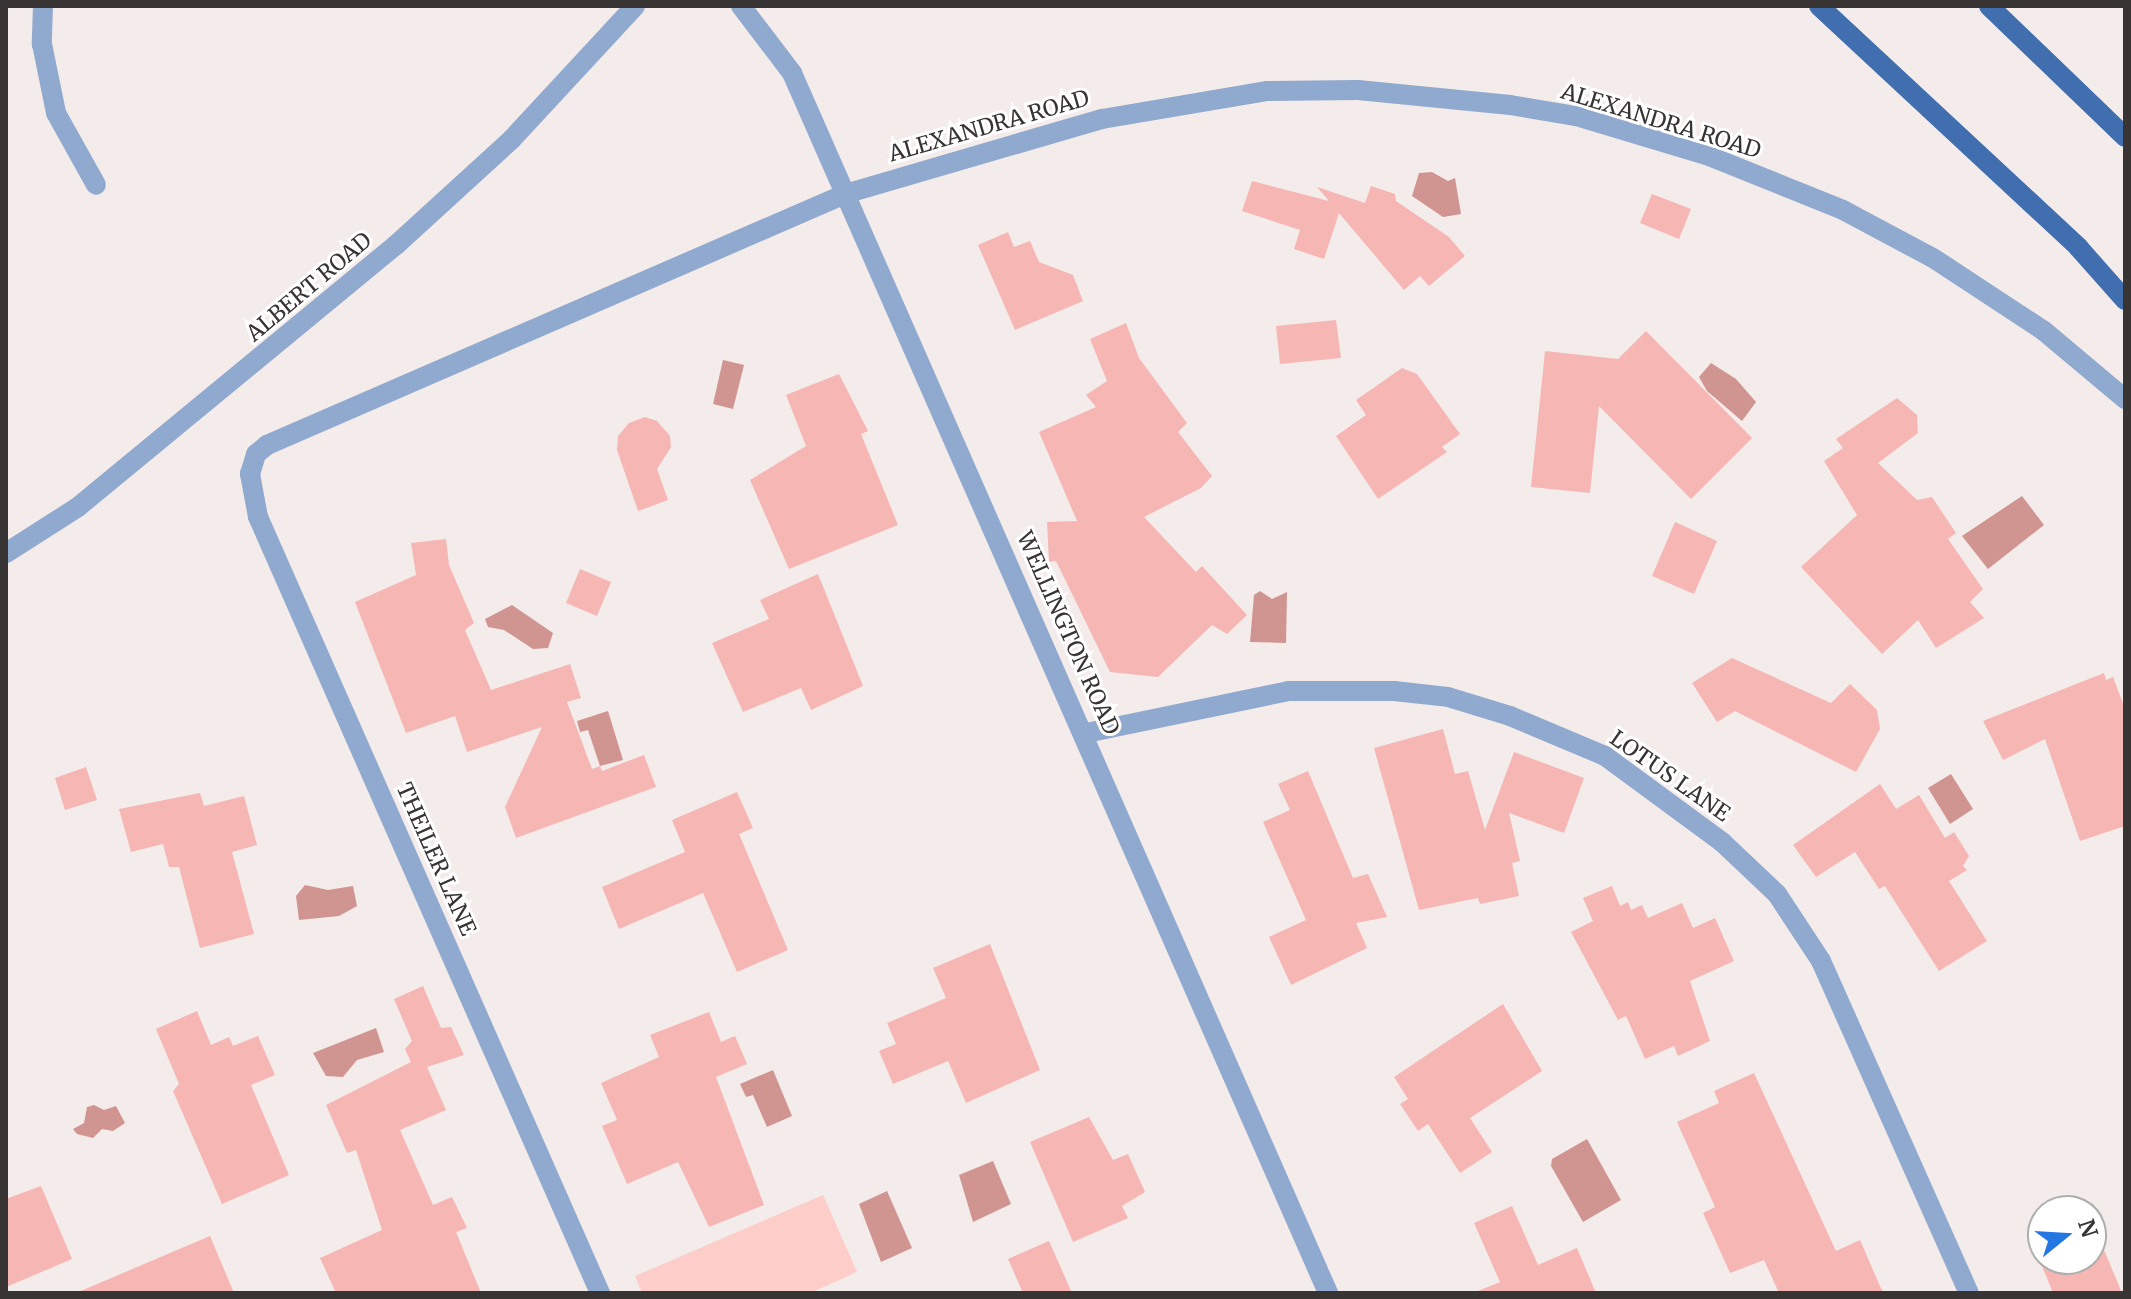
<!DOCTYPE html>
<style>
body{margin:0}
#map{position:relative;width:2131px;height:1299px;overflow:hidden;background:#f4ebeb;font-family:Merriweather,serif}
div>[style]{position:absolute}
[style*='--x']{left:calc(var(--x)*1px);top:calc(var(--y)*1px);width:calc(var(--w)*1px);rotate:calc(var(--a)*1deg)}
.green>*{inset:0;background:#fdcdca}
.water>*{inset:0;background:#d09491}
.building>*{inset:0;background:#f6b7b4}
.minor>*{height:20px;margin:-10px;padding:0 10px;transform-origin:10px;border-radius:10px;background:#90a9ce}
.major>*{height:20px;margin:-10px;padding:0 10px;transform-origin:10px;border-radius:10px;background:#406eae}
span{translate:-50% -50%;white-space:nowrap;text-align:center;line-height:1.15;-webkit-text-stroke:6px #fff;paint-order:stroke}
.street-label{font-size:22px;color:#383434}
.frame{position:absolute;inset:0;border:8px solid #383434;pointer-events:none}
.north{position:absolute;left:2027px;top:1195px;width:80px;height:80px;box-sizing:border-box;background:#fff;border:2px solid #afaeae;border-radius:50%;rotate:72deg;font-size:22px;font-weight:700;line-height:32px;text-align:center;color:#383434}
.north::after{content:'';display:block;margin:auto;width:28px;height:36px;background:#2477e2;clip-path:polygon(50% 0,100% 100%,50% 72%,0 100%)}
</style>
<div id="map">
<div class="green">
<i style="clip-path:polygon(823px 1195px,857px 1272px,810px 1293px,642px 1293px,635px 1276px)"></i>
</div>
<div class="water">
<i style="clip-path:polygon(1432px 172px,1448px 181px,1455px 178px,1461px 214px,1443px 217px,1412px 196px,1419px 173px)"></i>
<i style="clip-path:polygon(723px 360px,744px 365px,733px 409px,713px 404px)"></i>
<i style="clip-path:polygon(1711px 363px,1736px 379px,1756px 402px,1742px 421px,1707px 391px,1699px 377px)"></i>
<i style="clip-path:polygon(2022px 496px,2044px 525px,1988px 569px,1962px 536px)"></i>
<i style="clip-path:polygon(1260px 591px,1272px 599px,1287px 592px,1286px 643px,1250px 642px,1254px 595px)"></i>
<i style="clip-path:polygon(512px 605px,553px 633px,548px 648px,533px 649px,504px 630px,488px 627px,485px 619px)"></i>
<i style="clip-path:polygon(608px 711px,623px 760px,600px 766px,588px 730px,580px 732px,577px 721px)"></i>
<i style="clip-path:polygon(1951px 774px,1973px 809px,1950px 824px,1928px 788px)"></i>
<i style="clip-path:polygon(305px 885px,328px 890px,353px 886px,357px 906px,339px 916px,299px 920px,296px 896px)"></i>
<i style="clip-path:polygon(376px 1028px,384px 1052px,357px 1060px,343px 1077px,326px 1076px,313px 1053px)"></i>
<i style="clip-path:polygon(773px 1070px,792px 1116px,767px 1127px,753px 1095px,746px 1097px,740px 1084px)"></i>
<i style="clip-path:polygon(94px 1105px,104px 1110px,116px 1106px,125px 1123px,113px 1131px,102px 1129px,93px 1138px,77px 1134px,73px 1129px,84px 1123px,87px 1107px)"></i>
<i style="clip-path:polygon(1587px 1139px,1621px 1200px,1583px 1222px,1551px 1166px,1552px 1159px)"></i>
<i style="clip-path:polygon(993px 1161px,1011px 1204px,973px 1222px,959px 1175px)"></i>
<i style="clip-path:polygon(887px 1191px,912px 1248px,881px 1262px,859px 1204px)"></i>
</div>
<div class="building">
<i style="clip-path:polygon(1252px 181px,1329px 201px,1317px 187px,1365px 203px,1371px 186px,1395px 194px,1396px 201px,1449px 237px,1465px 256px,1429px 286px,1420px 276px,1404px 290px,1339px 213px,1324px 259px,1294px 249px,1300px 230px,1242px 211px)"></i>
<i style="clip-path:polygon(1652px 194px,1691px 209px,1679px 239px,1640px 223px)"></i>
<i style="clip-path:polygon(1008px 232px,1014px 247px,1030px 241px,1039px 262px,1073px 275px,1083px 301px,1015px 330px,978px 245px)"></i>
<i style="clip-path:polygon(1336px 320px,1341px 358px,1280px 364px,1276px 326px)"></i>
<i style="clip-path:polygon(1126px 323px,1139px 358px,1187px 423px,1178px 432px,1212px 476px,1201px 488px,1144px 517px,1196px 572px,1202px 566px,1247px 615px,1227px 634px,1212px 625px,1158px 677px,1110px 672px,1056px 561px,1049px 562px,1047px 522px,1077px 521px,1039px 432px,1096px 407px,1086px 395px,1107px 381px,1090px 339px)"></i>
<i style="clip-path:polygon(1646px 331px,1752px 438px,1691px 499px,1599px 406px,1590px 493px,1531px 487px,1545px 351px,1618px 359px)"></i>
<i style="clip-path:polygon(1402px 368px,1417px 374px,1460px 434px,1442px 447px,1447px 452px,1378px 499px,1336px 436px,1366px 415px,1356px 400px)"></i>
<i style="clip-path:polygon(839px 374px,868px 431px,861px 434px,898px 525px,789px 569px,750px 480px,806px 446px,786px 395px)"></i>
<i style="clip-path:polygon(1897px 398px,1917px 415px,1918px 433px,1878px 463px,1917px 500px,1932px 497px,1956px 533px,1948px 539px,1983px 589px,1970px 602px,1984px 618px,1936px 648px,1918px 620px,1882px 654px,1801px 567px,1857px 515px,1824px 461px,1843px 448px,1836px 439px)"></i>
<i style="clip-path:polygon(645px 417px,657px 421px,670px 436px,671px 447px,657px 469px,668px 500px,638px 511px,617px 450px,618px 436px,629px 423px)"></i>
<i style="clip-path:polygon(1675px 522px,1717px 541px,1694px 594px,1652px 576px)"></i>
<i style="clip-path:polygon(446px 539px,449px 565px,474px 623px,465px 630px,491px 690px,570px 664px,581px 698px,567px 702px,592px 769px,600px 766px,602px 771px,644px 755px,656px 787px,516px 838px,505px 807px,542px 727px,467px 752px,455px 716px,406px 733px,355px 602px,416px 575px,411px 543px)"></i>
<i style="clip-path:polygon(580px 569px,611px 582px,597px 616px,566px 603px)"></i>
<i style="clip-path:polygon(818px 574px,863px 686px,811px 710px,801px 688px,743px 712px,712px 643px,769px 619px,760px 600px)"></i>
<i style="clip-path:polygon(1732px 658px,1831px 703px,1850px 684px,1877px 710px,1880px 729px,1856px 772px,1735px 711px,1717px 722px,1692px 683px)"></i>
<i style="clip-path:polygon(2104px 673px,2106px 680px,2113px 677px,2125px 709px,2125px 826px,2080px 841px,2045px 739px,2003px 760px,1983px 721px)"></i>
<i style="clip-path:polygon(1443px 729px,1455px 774px,1468px 771px,1485px 830px,1514px 752px,1584px 778px,1564px 833px,1509px 813px,1520px 861px,1512px 863px,1519px 896px,1480px 904px,1478px 898px,1419px 910px,1374px 748px)"></i>
<i style="clip-path:polygon(86px 767px,97px 800px,65px 810px,55px 778px)"></i>
<i style="clip-path:polygon(1308px 771px,1353px 878px,1368px 874px,1387px 917px,1356px 923px,1367px 948px,1291px 985px,1269px 937px,1306px 920px,1263px 822px,1290px 810px,1278px 784px)"></i>
<i style="clip-path:polygon(1880px 784px,1896px 809px,1919px 795px,1945px 838px,1954px 832px,1969px 856px,1963px 866px,1967px 870px,1949px 881px,1987px 941px,1939px 971px,1885px 886px,1879px 889px,1855px 852px,1816px 877px,1793px 845px)"></i>
<i style="clip-path:polygon(737px 792px,753px 828px,739px 834px,788px 950px,737px 972px,703px 893px,619px 929px,602px 887px,685px 852px,672px 820px)"></i>
<i style="clip-path:polygon(200px 793px,204px 806px,244px 796px,257px 845px,232px 852px,254px 934px,200px 948px,179px 867px,169px 867px,163px 844px,131px 852px,119px 809px)"></i>
<i style="clip-path:polygon(1612px 886px,1620px 906px,1628px 902px,1631px 910px,1642px 905px,1648px 918px,1682px 903px,1693px 928px,1715px 918px,1734px 961px,1690px 981px,1710px 1041px,1678px 1056px,1674px 1046px,1645px 1059px,1626px 1016px,1618px 1020px,1571px 932px,1593px 921px,1583px 898px)"></i>
<i style="clip-path:polygon(990px 944px,1040px 1070px,966px 1103px,948px 1061px,893px 1084px,879px 1051px,896px 1044px,887px 1023px,946px 998px,933px 968px)"></i>
<i style="clip-path:polygon(423px 986px,441px 1028px,451px 1027px,464px 1055px,427px 1067px,446px 1110px,400px 1130px,433px 1205px,452px 1197px,467px 1228px,456px 1232px,481px 1293px,336px 1293px,320px 1258px,382px 1230px,356px 1150px,347px 1153px,326px 1105px,411px 1062px,405px 1049px,412px 1041px,394px 999px)"></i>
<i style="clip-path:polygon(1503px 1004px,1542px 1071px,1470px 1118px,1492px 1152px,1460px 1173px,1428px 1124px,1418px 1131px,1400px 1104px,1408px 1099px,1394px 1077px)"></i>
<i style="clip-path:polygon(197px 1011px,211px 1045px,229px 1037px,233px 1046px,258px 1036px,275px 1075px,251px 1085px,289px 1175px,222px 1204px,173px 1091px,179px 1084px,156px 1029px)"></i>
<i style="clip-path:polygon(709px 1012px,721px 1042px,735px 1036px,747px 1064px,716px 1077px,764px 1205px,709px 1227px,678px 1162px,627px 1184px,602px 1126px,617px 1120px,601px 1083px,659px 1057px,650px 1035px)"></i>
<i style="clip-path:polygon(1754px 1073px,1836px 1251px,1860px 1240px,1883px 1293px,1779px 1293px,1764px 1260px,1730px 1273px,1703px 1213px,1715px 1207px,1677px 1122px,1719px 1103px,1714px 1091px)"></i>
<i style="clip-path:polygon(1089px 1117px,1113px 1160px,1128px 1154px,1145px 1192px,1122px 1206px,1128px 1218px,1073px 1242px,1030px 1142px)"></i>
<i style="clip-path:polygon(41px 1186px,72px 1259px,6px 1287px,6px 1199px)"></i>
<i style="clip-path:polygon(1512px 1206px,1538px 1265px,1577px 1248px,1596px 1293px,1473px 1293px,1500px 1282px,1474px 1223px)"></i>
<i style="clip-path:polygon(2094px 1226px,2122px 1293px,2053px 1293px,2036px 1251px,2043px 1248px,2043px 1259px,2091px 1259px)"></i>
<i style="clip-path:polygon(210px 1236px,234px 1293px,76px 1293px)"></i>
<i style="clip-path:polygon(1049px 1241px,1072px 1293px,1023px 1293px,1008px 1259px)"></i>
</div>
<div class="minor">
<i style="--x:43;--y:6;--w:38;--a:92"></i>
<i style="--x:42;--y:44;--w:70;--a:78.5"></i>
<i style="--x:56;--y:113;--w:82;--a:60.9"></i>
<i style="--x:741;--y:6;--w:84;--a:52.7"></i>
<i style="--x:792;--y:73;--w:1333;--a:66.28"></i>
<i style="--x:6;--y:553;--w:85;--a:-32.6"></i>
<i style="--x:78;--y:507;--w:412;--a:-39.5"></i>
<i style="--x:396;--y:245;--w:157;--a:-42.4"></i>
<i style="--x:512;--y:139;--w:181;--a:-47.2"></i>
<i style="--x:1086;--y:733;--w:206;--a:-11.7"></i>
<i style="--x:1288;--y:691;--w:106;--a:0"></i>
<i style="--x:1394;--y:691;--w:54;--a:6.3"></i>
<i style="--x:1448;--y:697;--w:65;--a:17"></i>
<i style="--x:1510;--y:716;--w:103;--a:22.8"></i>
<i style="--x:1605;--y:756;--w:145;--a:36.3"></i>
<i style="--x:1722;--y:842;--w:76;--a:43.4"></i>
<i style="--x:1777;--y:894;--w:80;--a:56.7"></i>
<i style="--x:1821;--y:961;--w:363;--a:66"></i>
<i style="--x:600;--y:1293;--w:848;--a:-113.78"></i>
<i style="--x:258;--y:517;--w:44;--a:-100.5"></i>
<i style="--x:250;--y:474;--w:21;--a:-73"></i>
<i style="--x:256;--y:454;--w:14;--a:-39"></i>
<i style="--x:267;--y:445;--w:630;--a:-23.47"></i>
<i style="--x:845;--y:194;--w:268;--a:-16.3"></i>
<i style="--x:1102;--y:119;--w:168;--a:-9.6"></i>
<i style="--x:1268;--y:91;--w:90;--a:-0.6"></i>
<i style="--x:1358;--y:90;--w:153;--a:5.6"></i>
<i style="--x:1510;--y:105;--w:67;--a:9.5"></i>
<i style="--x:1576;--y:116;--w:139;--a:16.7"></i>
<i style="--x:1709;--y:156;--w:144;--a:21.9"></i>
<i style="--x:1843;--y:210;--w:102;--a:28.1"></i>
<i style="--x:1933;--y:258;--w:133;--a:33.3"></i>
<i style="--x:2044;--y:331;--w:106;--a:40"></i>
</div>
<div class="major">
<i style="--x:1819;--y:6;--w:354;--a:42.9"></i>
<i style="--x:2078;--y:247;--w:71;--a:48.4"></i>
<i style="--x:1989;--y:6;--w:189;--a:43.9"></i>
</div>
<div class="street-label">
<span style="left:1661px;top:121px;rotate:17deg">ALEXANDRA ROAD</span>
<span style="left:989px;top:126px;rotate:-16deg">ALEXANDRA ROAD</span>
<span style="left:309px;top:287px;rotate:-40deg">ALBERT ROAD</span>
<span style="left:1068px;top:633px;rotate:66deg">WELLINGTON ROAD</span>
<span style="left:1670px;top:776px;rotate:35deg">LOTUS LANE</span>
<span style="left:436px;top:859px;rotate:66deg">THEILER LANE</span>
</div>
<div class="frame"></div>
<div class="north">N</div>
</div>
